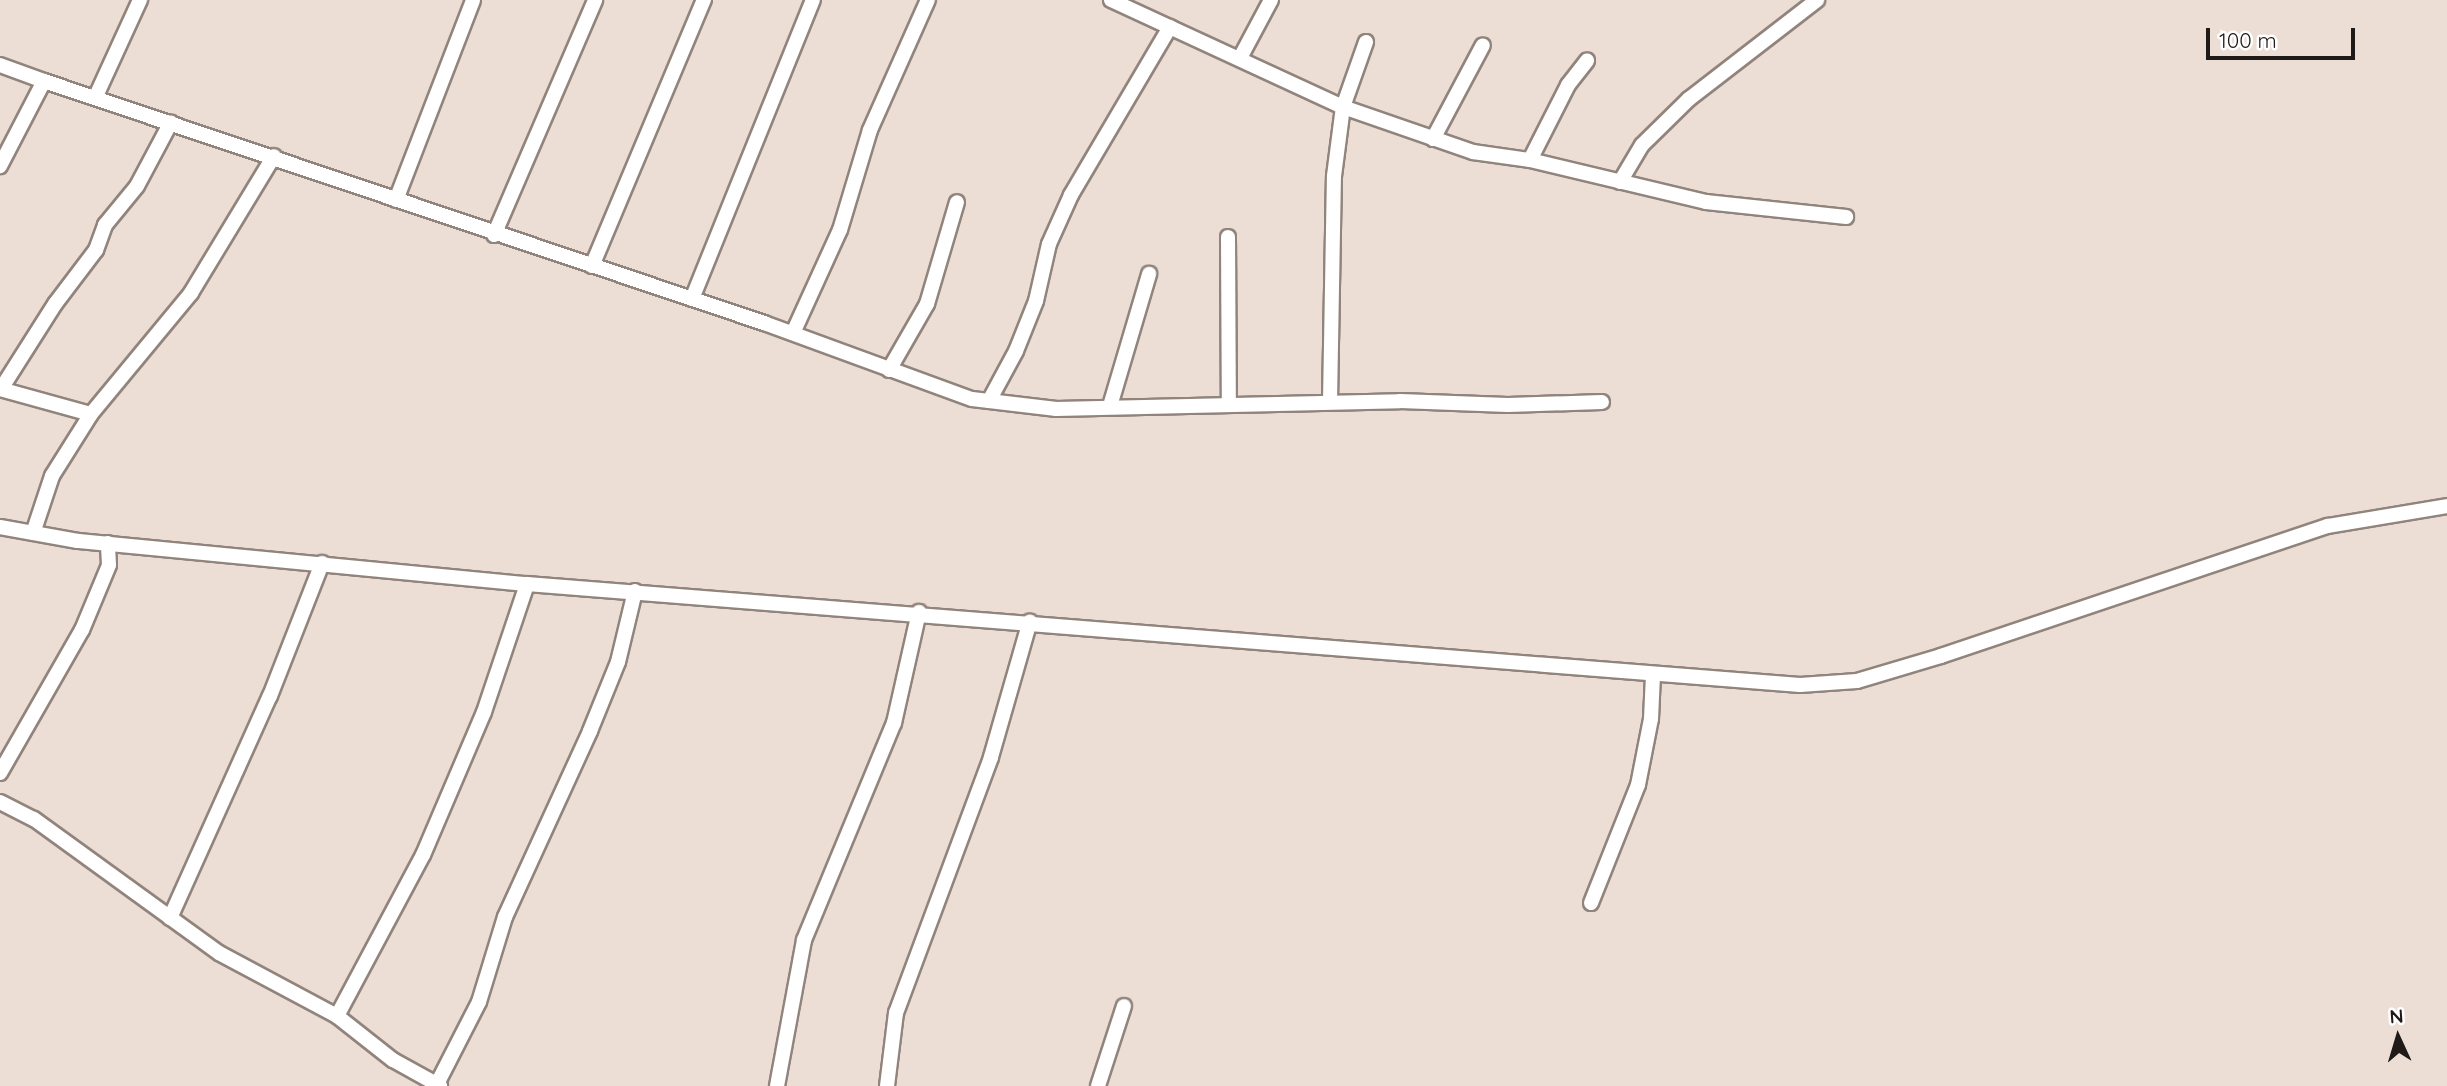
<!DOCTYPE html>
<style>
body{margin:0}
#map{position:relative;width:2447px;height:1086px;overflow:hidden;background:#ecded5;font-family:Quicksand,sans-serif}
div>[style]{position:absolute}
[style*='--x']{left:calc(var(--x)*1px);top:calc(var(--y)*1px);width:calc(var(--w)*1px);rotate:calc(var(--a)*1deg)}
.roads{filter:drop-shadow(2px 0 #91847c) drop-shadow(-2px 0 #91847c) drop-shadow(0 2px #91847c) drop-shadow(0 -2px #91847c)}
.minor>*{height:14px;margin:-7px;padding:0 7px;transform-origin:7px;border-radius:7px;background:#fff}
span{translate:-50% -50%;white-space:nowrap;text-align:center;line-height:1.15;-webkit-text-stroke:5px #fff;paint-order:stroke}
.north{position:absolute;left:2363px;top:1002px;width:70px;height:70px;-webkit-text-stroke:5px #fff;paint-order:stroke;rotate:356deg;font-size:19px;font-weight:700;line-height:28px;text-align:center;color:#1f1a17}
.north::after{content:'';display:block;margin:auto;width:24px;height:32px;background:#1f1a17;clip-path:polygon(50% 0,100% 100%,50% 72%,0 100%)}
.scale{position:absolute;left:2206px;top:28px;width:149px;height:32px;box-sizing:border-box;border:4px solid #1f1a17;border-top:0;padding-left:9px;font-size:21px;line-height:24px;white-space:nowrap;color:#1f1a17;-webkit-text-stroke:5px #fff;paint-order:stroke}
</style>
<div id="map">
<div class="roads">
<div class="minor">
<i style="--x:1111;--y:0;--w:255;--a:24.8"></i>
<i style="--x:1343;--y:107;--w:138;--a:19.1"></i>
<i style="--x:1473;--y:152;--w:58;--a:8"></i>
<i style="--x:1530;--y:160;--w:181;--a:13.4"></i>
<i style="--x:1706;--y:202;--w:141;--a:6.1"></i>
<i style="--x:1240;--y:58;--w:66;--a:-61.9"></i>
<i style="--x:0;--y:65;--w:47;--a:20"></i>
<i style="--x:44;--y:81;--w:96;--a:117.4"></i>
<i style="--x:44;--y:81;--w:760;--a:18.58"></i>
<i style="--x:764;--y:323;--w:221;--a:20.1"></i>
<i style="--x:972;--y:399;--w:85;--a:6.8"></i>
<i style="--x:1056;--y:409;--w:344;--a:-1.3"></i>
<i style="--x:1400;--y:401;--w:108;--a:2.1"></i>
<i style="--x:1508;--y:405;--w:94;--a:-1.8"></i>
<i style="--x:96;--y:96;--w:106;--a:-65.4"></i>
<i style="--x:1433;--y:139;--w:106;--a:-62"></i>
<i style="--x:1530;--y:160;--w:84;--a:-63.1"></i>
<i style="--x:1568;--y:85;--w:31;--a:-52"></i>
<i style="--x:1620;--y:182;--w:43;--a:-59.3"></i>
<i style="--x:1642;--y:145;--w:66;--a:-44.4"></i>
<i style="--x:1689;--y:99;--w:162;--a:-37.7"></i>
<i style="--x:396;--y:200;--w:214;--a:-68.9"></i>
<i style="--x:494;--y:235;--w:256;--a:-66.7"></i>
<i style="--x:1228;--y:237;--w:167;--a:89.7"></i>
<i style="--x:592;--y:266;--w:289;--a:-67.2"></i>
<i style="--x:692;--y:299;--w:323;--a:-68"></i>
<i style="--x:793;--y:333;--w:113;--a:-65.5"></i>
<i style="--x:840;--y:230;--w:104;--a:-73.3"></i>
<i style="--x:870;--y:130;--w:142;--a:-66"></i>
<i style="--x:889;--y:370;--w:76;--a:-60.1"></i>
<i style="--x:927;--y:304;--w:106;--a:-73.6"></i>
<i style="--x:0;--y:389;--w:94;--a:15.4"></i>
<i style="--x:91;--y:414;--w:73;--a:122.2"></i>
<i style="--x:52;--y:476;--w:60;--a:108.4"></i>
<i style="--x:1;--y:389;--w:101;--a:-57.6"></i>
<i style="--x:55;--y:304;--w:68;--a:-52.8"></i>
<i style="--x:96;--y:250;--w:27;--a:-70"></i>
<i style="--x:105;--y:225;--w:50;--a:-50.6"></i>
<i style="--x:137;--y:186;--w:72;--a:-62"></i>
<i style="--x:989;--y:401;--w:57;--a:-61.6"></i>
<i style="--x:1016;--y:351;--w:54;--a:-68.2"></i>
<i style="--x:1036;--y:301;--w:58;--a:-77.2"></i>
<i style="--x:1049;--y:244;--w:54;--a:-65.8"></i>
<i style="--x:1071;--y:195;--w:195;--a:-59.5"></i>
<i style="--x:1330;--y:402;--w:226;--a:-89"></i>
<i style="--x:1334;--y:176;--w:70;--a:-82.6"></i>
<i style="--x:1343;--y:107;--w:69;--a:-70.5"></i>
<i style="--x:1110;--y:406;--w:138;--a:-73.5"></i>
<i style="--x:91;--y:414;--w:157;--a:-50.4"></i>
<i style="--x:191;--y:293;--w:160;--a:-58.8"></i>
<i style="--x:0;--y:527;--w:79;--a:10.2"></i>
<i style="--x:78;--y:541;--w:451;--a:5.5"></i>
<i style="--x:527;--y:584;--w:1277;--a:4.54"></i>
<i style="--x:1800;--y:685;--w:57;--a:-4"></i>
<i style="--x:1857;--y:681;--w:88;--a:-16.6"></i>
<i style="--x:1941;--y:656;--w:408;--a:-18.6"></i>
<i style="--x:2328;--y:526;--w:121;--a:-9.5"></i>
<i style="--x:0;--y:773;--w:165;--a:-60.2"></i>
<i style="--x:82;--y:630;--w:70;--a:-67.4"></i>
<i style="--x:109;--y:565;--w:22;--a:-93"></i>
<i style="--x:0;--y:802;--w:38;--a:27"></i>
<i style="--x:34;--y:819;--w:228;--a:35.9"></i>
<i style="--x:219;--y:953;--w:134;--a:28.1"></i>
<i style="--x:337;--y:1016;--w:71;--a:38.2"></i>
<i style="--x:393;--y:1060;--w:54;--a:29"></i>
<i style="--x:1591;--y:903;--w:127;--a:-68.3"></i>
<i style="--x:1638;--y:785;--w:67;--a:-78.9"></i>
<i style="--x:1651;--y:719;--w:44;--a:-87.4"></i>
<i style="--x:170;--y:918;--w:243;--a:-65.8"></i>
<i style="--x:270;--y:696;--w:143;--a:-68.6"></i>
<i style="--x:337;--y:1016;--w:183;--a:-61.9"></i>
<i style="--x:423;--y:855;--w:155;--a:-66.9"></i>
<i style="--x:484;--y:712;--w:135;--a:-71.4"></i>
<i style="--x:437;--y:1084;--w:92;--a:-62.9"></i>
<i style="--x:479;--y:1002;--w:89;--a:-73"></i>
<i style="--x:505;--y:917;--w:205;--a:-65.4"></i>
<i style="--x:590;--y:731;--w:74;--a:-67.9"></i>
<i style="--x:618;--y:662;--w:73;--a:-76.5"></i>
<i style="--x:777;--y:1086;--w:148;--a:-79.5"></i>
<i style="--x:804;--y:940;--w:235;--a:-67.5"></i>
<i style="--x:894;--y:723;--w:114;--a:-77.3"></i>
<i style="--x:887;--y:1086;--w:74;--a:-83"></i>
<i style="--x:896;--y:1013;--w:273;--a:-69.6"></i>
<i style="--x:991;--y:757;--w:141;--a:-74"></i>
<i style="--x:1098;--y:1086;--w:84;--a:-72"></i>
</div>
</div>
<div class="north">N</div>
<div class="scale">100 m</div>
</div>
